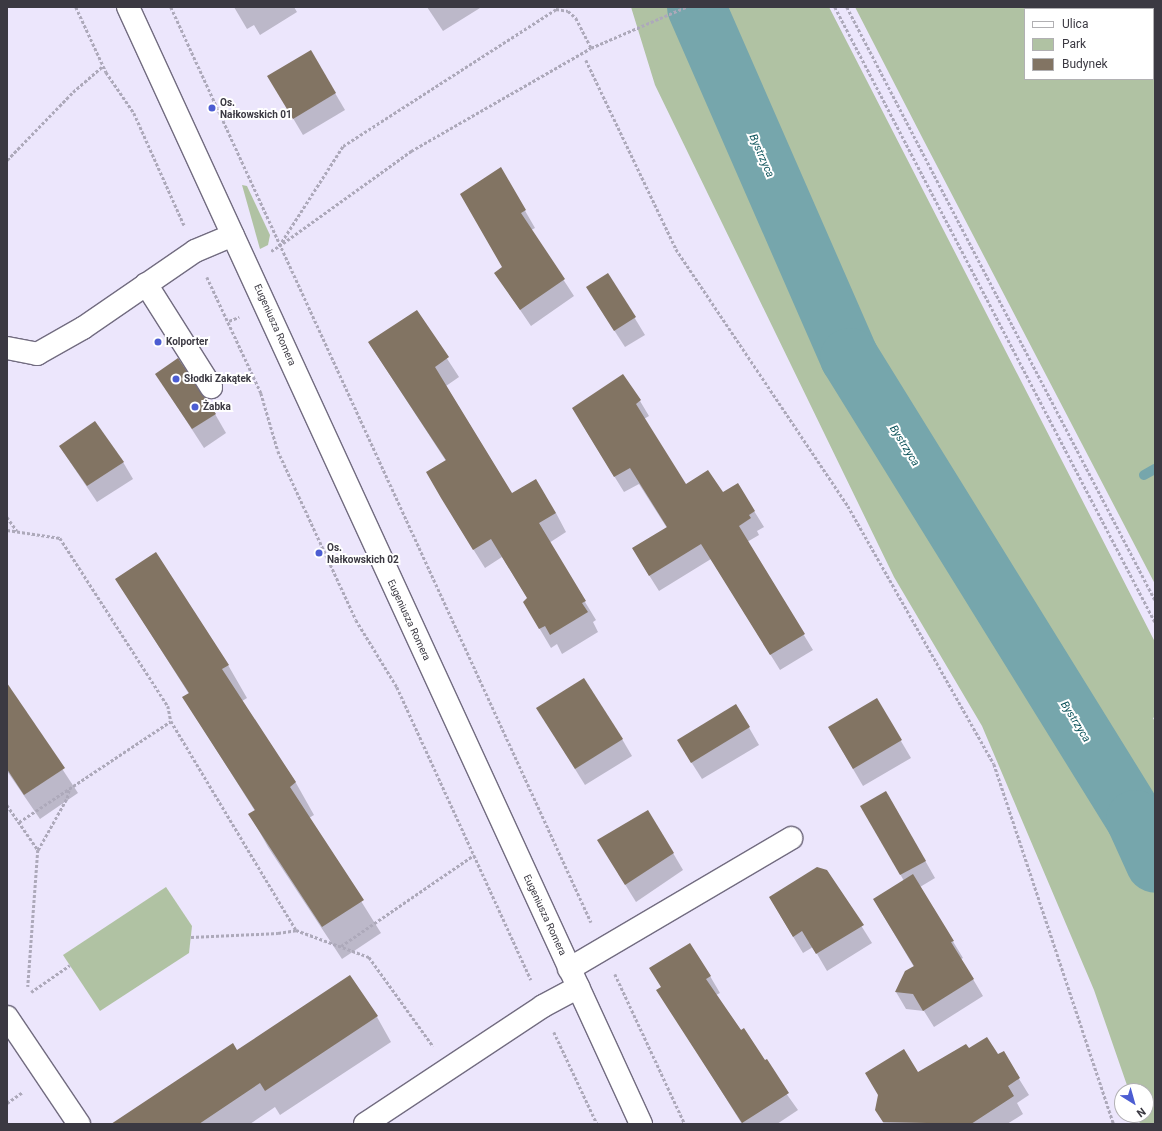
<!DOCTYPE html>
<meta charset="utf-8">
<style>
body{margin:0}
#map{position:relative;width:1162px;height:1131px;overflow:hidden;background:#ece6fc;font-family:Roboto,sans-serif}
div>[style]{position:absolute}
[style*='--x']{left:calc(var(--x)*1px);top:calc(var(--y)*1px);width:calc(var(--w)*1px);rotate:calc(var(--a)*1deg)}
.green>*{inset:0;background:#b0c2a3}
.shadow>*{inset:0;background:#0003}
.stream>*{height:10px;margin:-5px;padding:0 5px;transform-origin:5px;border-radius:5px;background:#76a6ac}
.river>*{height:59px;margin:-29.5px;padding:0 29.5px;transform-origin:29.5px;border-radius:29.5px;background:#76a6ac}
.building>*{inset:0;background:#827463}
.path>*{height:2.5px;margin-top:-1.25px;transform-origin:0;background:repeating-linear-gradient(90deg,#ada9ba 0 3px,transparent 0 5px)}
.roads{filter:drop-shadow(1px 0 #726c80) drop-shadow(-1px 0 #726c80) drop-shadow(0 1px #726c80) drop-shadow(0 -1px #726c80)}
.minor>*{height:22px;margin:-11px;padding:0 11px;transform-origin:11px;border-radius:11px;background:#fff}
.dots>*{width:11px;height:11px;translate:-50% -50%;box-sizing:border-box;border:2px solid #fff;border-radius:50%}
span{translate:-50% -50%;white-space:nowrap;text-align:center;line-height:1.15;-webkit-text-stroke:4px #fff;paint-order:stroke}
.poi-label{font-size:10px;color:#3b3942;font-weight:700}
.left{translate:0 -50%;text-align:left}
.street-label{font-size:10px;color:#3b3942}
.water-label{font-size:11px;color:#0c535a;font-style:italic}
.frame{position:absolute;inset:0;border:8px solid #3b3942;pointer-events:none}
.legend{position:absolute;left:1024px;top:8px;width:130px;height:72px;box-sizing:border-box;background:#fff;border:1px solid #b1b0b3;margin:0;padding:5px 7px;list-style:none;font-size:12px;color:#3b3942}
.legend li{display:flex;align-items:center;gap:8px;height:20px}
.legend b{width:20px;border:1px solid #b1b0b3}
.north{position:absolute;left:1114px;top:1083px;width:40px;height:40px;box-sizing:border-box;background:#fff;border:1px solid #b1b0b3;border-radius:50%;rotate:143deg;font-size:11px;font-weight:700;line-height:16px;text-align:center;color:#3b3942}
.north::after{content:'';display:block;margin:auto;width:14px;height:18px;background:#4c5dd2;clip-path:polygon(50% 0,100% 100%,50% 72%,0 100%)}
</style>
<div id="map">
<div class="green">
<i style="clip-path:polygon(631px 7px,829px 7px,1155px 642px,1155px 717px,1153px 718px,1155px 722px,1155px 1124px,1140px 1124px,1137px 1115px,1146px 1115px,1146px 1091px,1129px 1091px,1094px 990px,982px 726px,894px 577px,655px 85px)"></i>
<i style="clip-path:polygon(evenodd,855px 7px,1155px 7px,1155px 584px,924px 141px,855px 7px,1025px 9px,1153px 9px,1153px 79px,1025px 79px,1025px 9px)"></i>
<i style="clip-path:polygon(242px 185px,247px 186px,270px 235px,268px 245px,260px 249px)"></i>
<i style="clip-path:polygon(166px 887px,192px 926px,189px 953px,100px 1011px,63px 955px)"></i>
</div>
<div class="shadow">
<i style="clip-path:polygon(234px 7px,294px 7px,297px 12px,260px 35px,254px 25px,247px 29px)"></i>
<i style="clip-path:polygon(427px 7px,479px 7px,480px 8px,443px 31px)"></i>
<i style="clip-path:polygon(278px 93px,335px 93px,345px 110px,303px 135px)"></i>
<i style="clip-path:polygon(501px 169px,535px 228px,531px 230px,574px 296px,531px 326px,495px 273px,503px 267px)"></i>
<i style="clip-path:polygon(608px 274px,645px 335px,625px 347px,597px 304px)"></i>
<i style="clip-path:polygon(416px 311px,459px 377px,446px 386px,512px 494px,556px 513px,566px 532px,549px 543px,596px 620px,593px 622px,598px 632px,562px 654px,557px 644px,551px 648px,535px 621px,528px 599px,502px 557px,485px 568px,453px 517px,446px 461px,369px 343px)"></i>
<i style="clip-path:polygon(156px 374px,215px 414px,226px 433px,204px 448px)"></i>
<i style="clip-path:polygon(640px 401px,649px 416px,644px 419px,685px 486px,722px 494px,738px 485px,764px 527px,757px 531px,759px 535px,747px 542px,813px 650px,780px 670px,711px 559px,659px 591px,642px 564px,667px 528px,639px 484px,624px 492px,582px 424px)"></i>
<i style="clip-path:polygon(60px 447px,123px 462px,133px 479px,97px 502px)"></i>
<i style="clip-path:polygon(116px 579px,228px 665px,247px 698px,242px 701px,296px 783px,314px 815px,309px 818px,381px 933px,342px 959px,268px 847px,250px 815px,255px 811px,183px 697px,189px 694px)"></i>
<i style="clip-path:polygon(7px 685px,78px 793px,40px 819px,7px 771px)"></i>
<i style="clip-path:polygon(876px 699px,911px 758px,863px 786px,839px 745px)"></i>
<i style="clip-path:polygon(736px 705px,759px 745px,702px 779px,688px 757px)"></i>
<i style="clip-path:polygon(537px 708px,622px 739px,632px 756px,585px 785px)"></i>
<i style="clip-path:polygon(886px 792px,935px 878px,920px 887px,963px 958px,961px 959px,983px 996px,934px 1027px,924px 1011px,906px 1009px,896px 992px,914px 967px,874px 900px,904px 881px,862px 806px)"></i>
<i style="clip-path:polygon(673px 853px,683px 870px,636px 902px,608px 857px)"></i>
<i style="clip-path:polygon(827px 871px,872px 943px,827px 971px,813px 947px,803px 953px,780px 915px)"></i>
<i style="clip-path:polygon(710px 976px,720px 993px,716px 995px,798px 1110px,777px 1124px,742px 1124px,658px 990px)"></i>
<i style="clip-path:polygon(377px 1017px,391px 1042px,280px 1115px,275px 1107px,250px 1124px,126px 1124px,237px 1051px)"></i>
<i style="clip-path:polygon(969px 1049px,997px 1056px,1003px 1053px,1029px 1095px,1017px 1103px,1023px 1114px,1007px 1124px,884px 1124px,876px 1109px,918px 1074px)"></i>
</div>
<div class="stream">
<i style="--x:1144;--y:7;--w:2;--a:63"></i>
<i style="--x:1153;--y:25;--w:4;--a:63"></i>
<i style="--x:1144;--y:475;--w:13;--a:-29"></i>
</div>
<div class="river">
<i style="--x:696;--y:7;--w:382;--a:66.4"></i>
<i style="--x:849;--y:357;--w:543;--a:58.24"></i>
<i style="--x:1135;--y:819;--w:48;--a:65.6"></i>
</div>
<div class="building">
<i style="clip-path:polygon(311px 50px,336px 93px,293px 119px,267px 76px)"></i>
<i style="clip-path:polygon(501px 167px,526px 210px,521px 213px,565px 279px,520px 310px,494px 273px,502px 267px,460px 194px)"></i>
<i style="clip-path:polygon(608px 273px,636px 317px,614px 331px,586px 287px)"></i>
<i style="clip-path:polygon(417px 310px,449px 357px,435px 367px,512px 493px,536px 479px,556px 513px,539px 523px,586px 601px,582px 603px,588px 612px,550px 635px,545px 626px,539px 629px,523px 602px,527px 598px,491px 539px,473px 550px,441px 498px,426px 472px,446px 460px,368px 342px)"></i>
<i style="clip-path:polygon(178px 358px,216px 414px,192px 429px,155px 374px)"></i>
<i style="clip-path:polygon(623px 374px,641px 400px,636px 404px,686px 484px,708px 470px,723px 492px,738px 483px,755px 511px,749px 515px,751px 518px,739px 526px,805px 634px,770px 655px,701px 544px,649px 576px,632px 548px,667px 527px,630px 468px,614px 477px,572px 408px)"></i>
<i style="clip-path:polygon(95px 421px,124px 462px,87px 486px,59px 446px)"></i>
<i style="clip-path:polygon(156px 552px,229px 665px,222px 669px,296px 782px,290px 787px,364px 900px,322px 927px,248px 814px,255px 810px,182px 697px,189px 693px,115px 579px)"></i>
<i style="clip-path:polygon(584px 678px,623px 739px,575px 769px,536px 708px)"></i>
<i style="clip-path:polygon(7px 683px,65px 768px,24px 795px,7px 769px)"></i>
<i style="clip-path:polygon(877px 698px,902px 740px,853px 769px,828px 727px)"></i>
<i style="clip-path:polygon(736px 704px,750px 727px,691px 763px,677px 740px)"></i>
<i style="clip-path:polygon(886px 791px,926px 861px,900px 875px,860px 806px)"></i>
<i style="clip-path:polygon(648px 810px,674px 853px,625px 885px,597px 840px)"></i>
<i style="clip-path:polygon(817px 867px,827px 870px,864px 925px,816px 954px,802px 931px,793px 937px,769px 897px)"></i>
<i style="clip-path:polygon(913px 874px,954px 941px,951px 942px,974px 979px,923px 1011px,913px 994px,895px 992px,905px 971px,914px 966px,873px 899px)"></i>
<i style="clip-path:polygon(690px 943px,711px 976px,706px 979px,741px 1030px,744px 1028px,765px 1060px,767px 1059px,789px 1093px,742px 1123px,656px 990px,661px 987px,649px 968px)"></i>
<i style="clip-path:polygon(350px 975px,378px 1016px,265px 1091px,260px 1083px,199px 1124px,111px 1124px,233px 1043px,237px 1050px)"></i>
<i style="clip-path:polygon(987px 1037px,998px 1054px,1004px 1051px,1020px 1078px,1008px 1086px,1014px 1096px,971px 1124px,883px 1122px,875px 1110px,878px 1095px,865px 1073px,904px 1049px,918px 1072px,966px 1044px,969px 1048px)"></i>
</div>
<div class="path">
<i style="--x:76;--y:7;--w:72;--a:65.2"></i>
<i style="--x:106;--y:72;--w:50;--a:55.7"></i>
<i style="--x:134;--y:113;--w:123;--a:65.9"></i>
<i style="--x:171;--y:7;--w:1007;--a:65.34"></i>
<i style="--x:835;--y:7;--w:693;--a:62.51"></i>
<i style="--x:847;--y:7;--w:668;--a:62.55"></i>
<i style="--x:586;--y:60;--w:209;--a:64.5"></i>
<i style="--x:676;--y:249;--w:309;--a:56.2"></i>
<i style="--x:848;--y:506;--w:296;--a:60.5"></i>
<i style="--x:994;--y:764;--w:379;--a:71.6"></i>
<i style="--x:7;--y:160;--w:95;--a:-45.9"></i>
<i style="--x:73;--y:92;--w:40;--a:-41"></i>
<i style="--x:279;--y:246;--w:163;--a:-35.7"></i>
<i style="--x:411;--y:151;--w:207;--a:-29.8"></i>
<i style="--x:591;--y:48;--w:103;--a:-23.3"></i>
<i style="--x:271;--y:251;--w:9;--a:-32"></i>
<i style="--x:279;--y:246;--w:119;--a:-57.4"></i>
<i style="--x:343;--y:146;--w:253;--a:-32.7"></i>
<i style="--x:556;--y:9;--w:12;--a:9"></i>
<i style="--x:568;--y:11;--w:11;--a:41"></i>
<i style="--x:576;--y:18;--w:34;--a:63"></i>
<i style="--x:207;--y:277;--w:128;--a:65"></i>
<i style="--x:261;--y:393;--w:60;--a:73.7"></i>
<i style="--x:278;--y:451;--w:186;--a:65.2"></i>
<i style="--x:356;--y:620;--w:79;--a:58.5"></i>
<i style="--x:397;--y:687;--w:322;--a:65.4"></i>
<i style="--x:229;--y:321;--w:11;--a:-22"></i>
<i style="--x:7;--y:517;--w:17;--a:54"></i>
<i style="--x:7;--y:530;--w:54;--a:8.6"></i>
<i style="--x:60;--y:538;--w:200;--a:57.3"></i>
<i style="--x:168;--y:706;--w:15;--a:79"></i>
<i style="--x:171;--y:721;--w:244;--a:59.1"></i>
<i style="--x:296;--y:930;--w:78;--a:20.3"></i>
<i style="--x:369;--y:957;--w:110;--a:54.3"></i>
<i style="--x:7;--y:805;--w:55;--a:55.4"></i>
<i style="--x:38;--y:850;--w:137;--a:94.2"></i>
<i style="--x:19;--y:822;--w:182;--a:-33.6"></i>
<i style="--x:38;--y:850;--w:60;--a:-60.9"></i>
<i style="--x:67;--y:798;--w:9;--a:-77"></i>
<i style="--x:191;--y:937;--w:87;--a:-2.6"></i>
<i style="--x:278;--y:933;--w:18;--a:-9"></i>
<i style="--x:341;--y:946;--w:161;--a:-34.4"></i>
<i style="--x:615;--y:974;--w:166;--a:65"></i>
<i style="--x:31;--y:992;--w:47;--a:-34.7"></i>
<i style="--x:554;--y:1032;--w:102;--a:64.9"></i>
<i style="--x:7;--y:1103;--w:19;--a:-35"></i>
</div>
<div class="roads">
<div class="minor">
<i style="--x:128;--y:7;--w:1229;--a:65.33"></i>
<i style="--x:146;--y:284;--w:122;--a:57.7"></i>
<i style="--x:7;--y:348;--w:31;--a:11"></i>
<i style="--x:37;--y:354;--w:53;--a:-29.5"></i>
<i style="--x:83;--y:328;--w:136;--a:-34.5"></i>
<i style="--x:195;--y:251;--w:41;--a:-22.8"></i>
<i style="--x:569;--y:969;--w:258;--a:-30.5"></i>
<i style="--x:7;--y:1017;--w:129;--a:56.1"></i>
<i style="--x:365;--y:1124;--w:214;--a:-33.5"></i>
<i style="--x:543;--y:1006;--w:40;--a:-28"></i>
</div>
</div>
<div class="dots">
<i style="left:212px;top:108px;background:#4c5dd2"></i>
<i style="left:158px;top:342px;background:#4c5dd2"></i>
<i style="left:176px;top:379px;background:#4c5dd2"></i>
<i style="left:195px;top:407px;background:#4c5dd2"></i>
<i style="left:319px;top:553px;background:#4c5dd2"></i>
</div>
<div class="poi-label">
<span class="left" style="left:220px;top:108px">Os.<br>Nałkowskich 01</span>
<span class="left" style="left:166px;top:342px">Kolporter</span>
<span class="left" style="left:184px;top:379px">Słodki Zakątek</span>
<span class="left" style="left:203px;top:407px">Żabka</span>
<span class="left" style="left:327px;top:553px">Os.<br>Nałkowskich 02</span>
</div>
<div class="street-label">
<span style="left:275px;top:325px;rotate:66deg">Eugeniusza Romera</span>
<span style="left:409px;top:620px;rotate:65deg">Eugeniusza Romera</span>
<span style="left:545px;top:915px;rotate:65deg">Eugeniusza Romera</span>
</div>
<div class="water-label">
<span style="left:761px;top:156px;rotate:66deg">Bystrzyca</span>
<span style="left:904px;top:446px;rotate:58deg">Bystrzyca</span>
<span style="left:1075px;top:722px;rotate:58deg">Bystrzyca</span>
</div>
<div class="frame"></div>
<ul class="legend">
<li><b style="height:5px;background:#fff"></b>Ulica</li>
<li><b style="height:11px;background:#b0c2a3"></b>Park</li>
<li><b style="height:11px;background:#827463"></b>Budynek</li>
</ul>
<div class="north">N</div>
</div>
